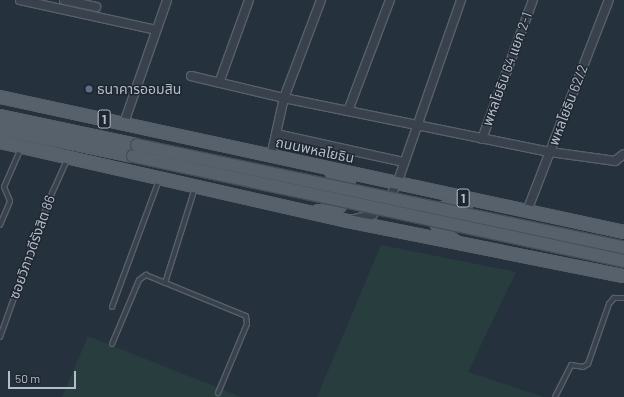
<!DOCTYPE html>
<meta charset="utf-8">
<style>
body{margin:0}
#map{position:relative;width:624px;height:397px;overflow:hidden;background:#25313c;font-family:Barlow,"Noto Sans Thai",sans-serif}
div>[style]{position:absolute}
[style*='--x']{left:calc(var(--x)*1px);top:calc(var(--y)*1px);width:calc(var(--w)*1px);rotate:calc(var(--a)*1deg)}
.green>*{inset:0;background:#283e3e}
.roads{filter:drop-shadow(1px 0 #57606a) drop-shadow(-1px 0 #57606a) drop-shadow(0 1px #57606a) drop-shadow(0 -1px #57606a)}
.service>*{height:4px;margin:-2px;padding:0 2px;transform-origin:2px;border-radius:2px;background:#39424c}
.minor>*{height:8px;margin:-4px;padding:0 4px;transform-origin:4px;border-radius:4px;background:#39424c}
.primary>*{height:12px;margin:-6px;padding:0 6px;transform-origin:6px;border-radius:6px;background:#57616c}
.bridges{filter:drop-shadow(1px 0 #454e58) drop-shadow(-1px 0 #454e58) drop-shadow(0 1px #454e58) drop-shadow(0 -1px #454e58)}
.primary-bridge>*{height:12px;margin:-6px;padding:0 6px;transform-origin:6px;border-radius:6px;background:#57616c}
.dots>*{width:11px;height:11px;translate:-50% -50%;box-sizing:border-box;border:2px solid #1e2731;border-radius:50%}
span{translate:-50% -50%;white-space:nowrap;text-align:center;line-height:1.15;-webkit-text-stroke:3px #1e2731;paint-order:stroke}
.shield-label span{padding:1px 3px;background:#1e2731;border:1px solid;border-radius:3px;-webkit-text-stroke-width:0}
.shield-label{font-size:13px;color:#b5bdc8;font-weight:700}
.street-label{font-size:14px;color:#b5bdc8}
.poi-label{font-size:14px;color:#b5bdc8}
.left{translate:0 -50%;text-align:left}
.scale{position:absolute;left:8px;top:371px;width:68px;height:18px;box-sizing:border-box;border:2px solid #b5bdc8;border-top:0;padding-left:5px;font-size:12px;line-height:14px;white-space:nowrap;color:#b5bdc8;-webkit-text-stroke:3px #1e2731;paint-order:stroke}
</style>
<div id="map">
<div class="green">
<i style="clip-path:polygon(381px 245px,516px 272px,468px 372px,544px 397px,317px 397px)"></i>
<i style="clip-path:polygon(88px 336px,241px 397px,62px 397px)"></i>
</div>
<div class="roads">
<div class="service">
<i style="--x:0;--y:225;--w:26;--a:-67"></i>
<i style="--x:10;--y:201;--w:15;--a:-113"></i>
<i style="--x:4;--y:187;--w:43;--a:-66.4"></i>
<i style="--x:165;--y:283;--w:100;--a:-72.5"></i>
<i style="--x:112;--y:307;--w:135;--a:-69.7"></i>
<i style="--x:0;--y:337;--w:145;--a:-70.3"></i>
<i style="--x:49;--y:200;--w:44;--a:-65.8"></i>
<i style="--x:112;--y:344;--w:69;--a:-67.1"></i>
<i style="--x:139;--y:280;--w:9;--a:-36"></i>
<i style="--x:146;--y:275;--w:108;--a:22.3"></i>
<i style="--x:246;--y:316;--w:8;--a:83"></i>
<i style="--x:247;--y:324;--w:75;--a:112.8"></i>
<i style="--x:555;--y:397;--w:36;--a:-63"></i>
<i style="--x:571;--y:365;--w:12;--a:9"></i>
<i style="--x:583;--y:367;--w:6;--a:-31"></i>
<i style="--x:588;--y:364;--w:64;--a:-70.7"></i>
<i style="--x:609;--y:304;--w:8;--a:-50"></i>
<i style="--x:614;--y:298;--w:10;--a:0"></i>
</div>
<div class="minor">
<i style="--x:20;--y:0;--w:139;--a:12.4"></i>
<i style="--x:64;--y:0;--w:33;--a:12"></i>
<i style="--x:191;--y:76;--w:96;--a:13.3"></i>
<i style="--x:284;--y:98;--w:271;--a:11.5"></i>
<i style="--x:550;--y:152;--w:66;--a:7.9"></i>
<i style="--x:615;--y:161;--w:11;--a:-38"></i>
<i style="--x:219;--y:83;--w:88;--a:-70.1"></i>
<i style="--x:348;--y:111;--w:119;--a:-69.3"></i>
<i style="--x:124;--y:123;--w:130;--a:-70.7"></i>
<i style="--x:276;--y:134;--w:130;--a:12.4"></i>
<i style="--x:482;--y:139;--w:148;--a:-69.9"></i>
<i style="--x:271;--y:156;--w:59;--a:-77.4"></i>
<i style="--x:284;--y:98;--w:105;--a:-69.3"></i>
<i style="--x:527;--y:211;--w:226;--a:-68.8"></i>
<i style="--x:350;--y:220;--w:23;--a:-13"></i>
<i style="--x:372;--y:215;--w:23;--a:-43"></i>
<i style="--x:389;--y:199;--w:20;--a:-63"></i>
<i style="--x:398;--y:181;--w:192;--a:-70.8"></i>
</div>
<div class="primary">
<i style="--x:0;--y:97;--w:638;--a:12.21"></i>
<i style="--x:0;--y:116;--w:140;--a:12"></i>
<i style="--x:0;--y:128;--w:136;--a:11.9"></i>
<i style="--x:0;--y:142;--w:357;--a:12.8"></i>
<i style="--x:348;--y:221;--w:281;--a:11.3"></i>
<i style="--x:318;--y:211;--w:9;--a:6"></i>
<i style="--x:327;--y:212;--w:14;--a:-25"></i>
<i style="--x:340;--y:206;--w:12;--a:-55"></i>
<i style="--x:347;--y:196;--w:12;--a:-81"></i>
<i style="--x:349;--y:184;--w:9;--a:-126"></i>
<i style="--x:344;--y:177;--w:13;--a:-162"></i>
<i style="--x:455;--y:241;--w:17;--a:-147"></i>
<i style="--x:441;--y:232;--w:8;--a:-120"></i>
<i style="--x:437;--y:225;--w:7;--a:-82"></i>
<i style="--x:438;--y:218;--w:11;--a:-63"></i>
<i style="--x:443;--y:208;--w:7;--a:-27"></i>
<i style="--x:449;--y:205;--w:6;--a:-31"></i>
<i style="--x:454;--y:202;--w:14;--a:0"></i>
</div>
</div>
<div class="bridges">
<div class="primary-bridge">
<i style="--x:137;--y:145;--w:498;--a:11.9"></i>
<i style="--x:133;--y:156;--w:502;--a:12.07"></i>
</div>
</div>
<div class="dots">
<i style="left:89px;top:89px;background:#5c6f8a"></i>
</div>
<div class="shield-label">
<span style="left:104px;top:119px">1</span>
<span style="left:463px;top:198px">1</span>
</div>
<div class="street-label">
<span style="left:507px;top:69px;rotate:-70deg">พหลโยธิน 64 แยก 2-1</span>
<span style="left:568px;top:105px;rotate:-69deg">พหลโยธิน 62/2</span>
<span style="left:315px;top:150px;rotate:12deg">ถนนพหลโยธิน</span>
<span style="left:32px;top:247px;rotate:-70deg">ซอยวิภาวดีรังสิต 86</span>
</div>
<div class="poi-label">
<span class="left" style="left:97px;top:89px">ธนาคารออมสิน</span>
</div>
<div class="scale">50 m</div>
</div>
